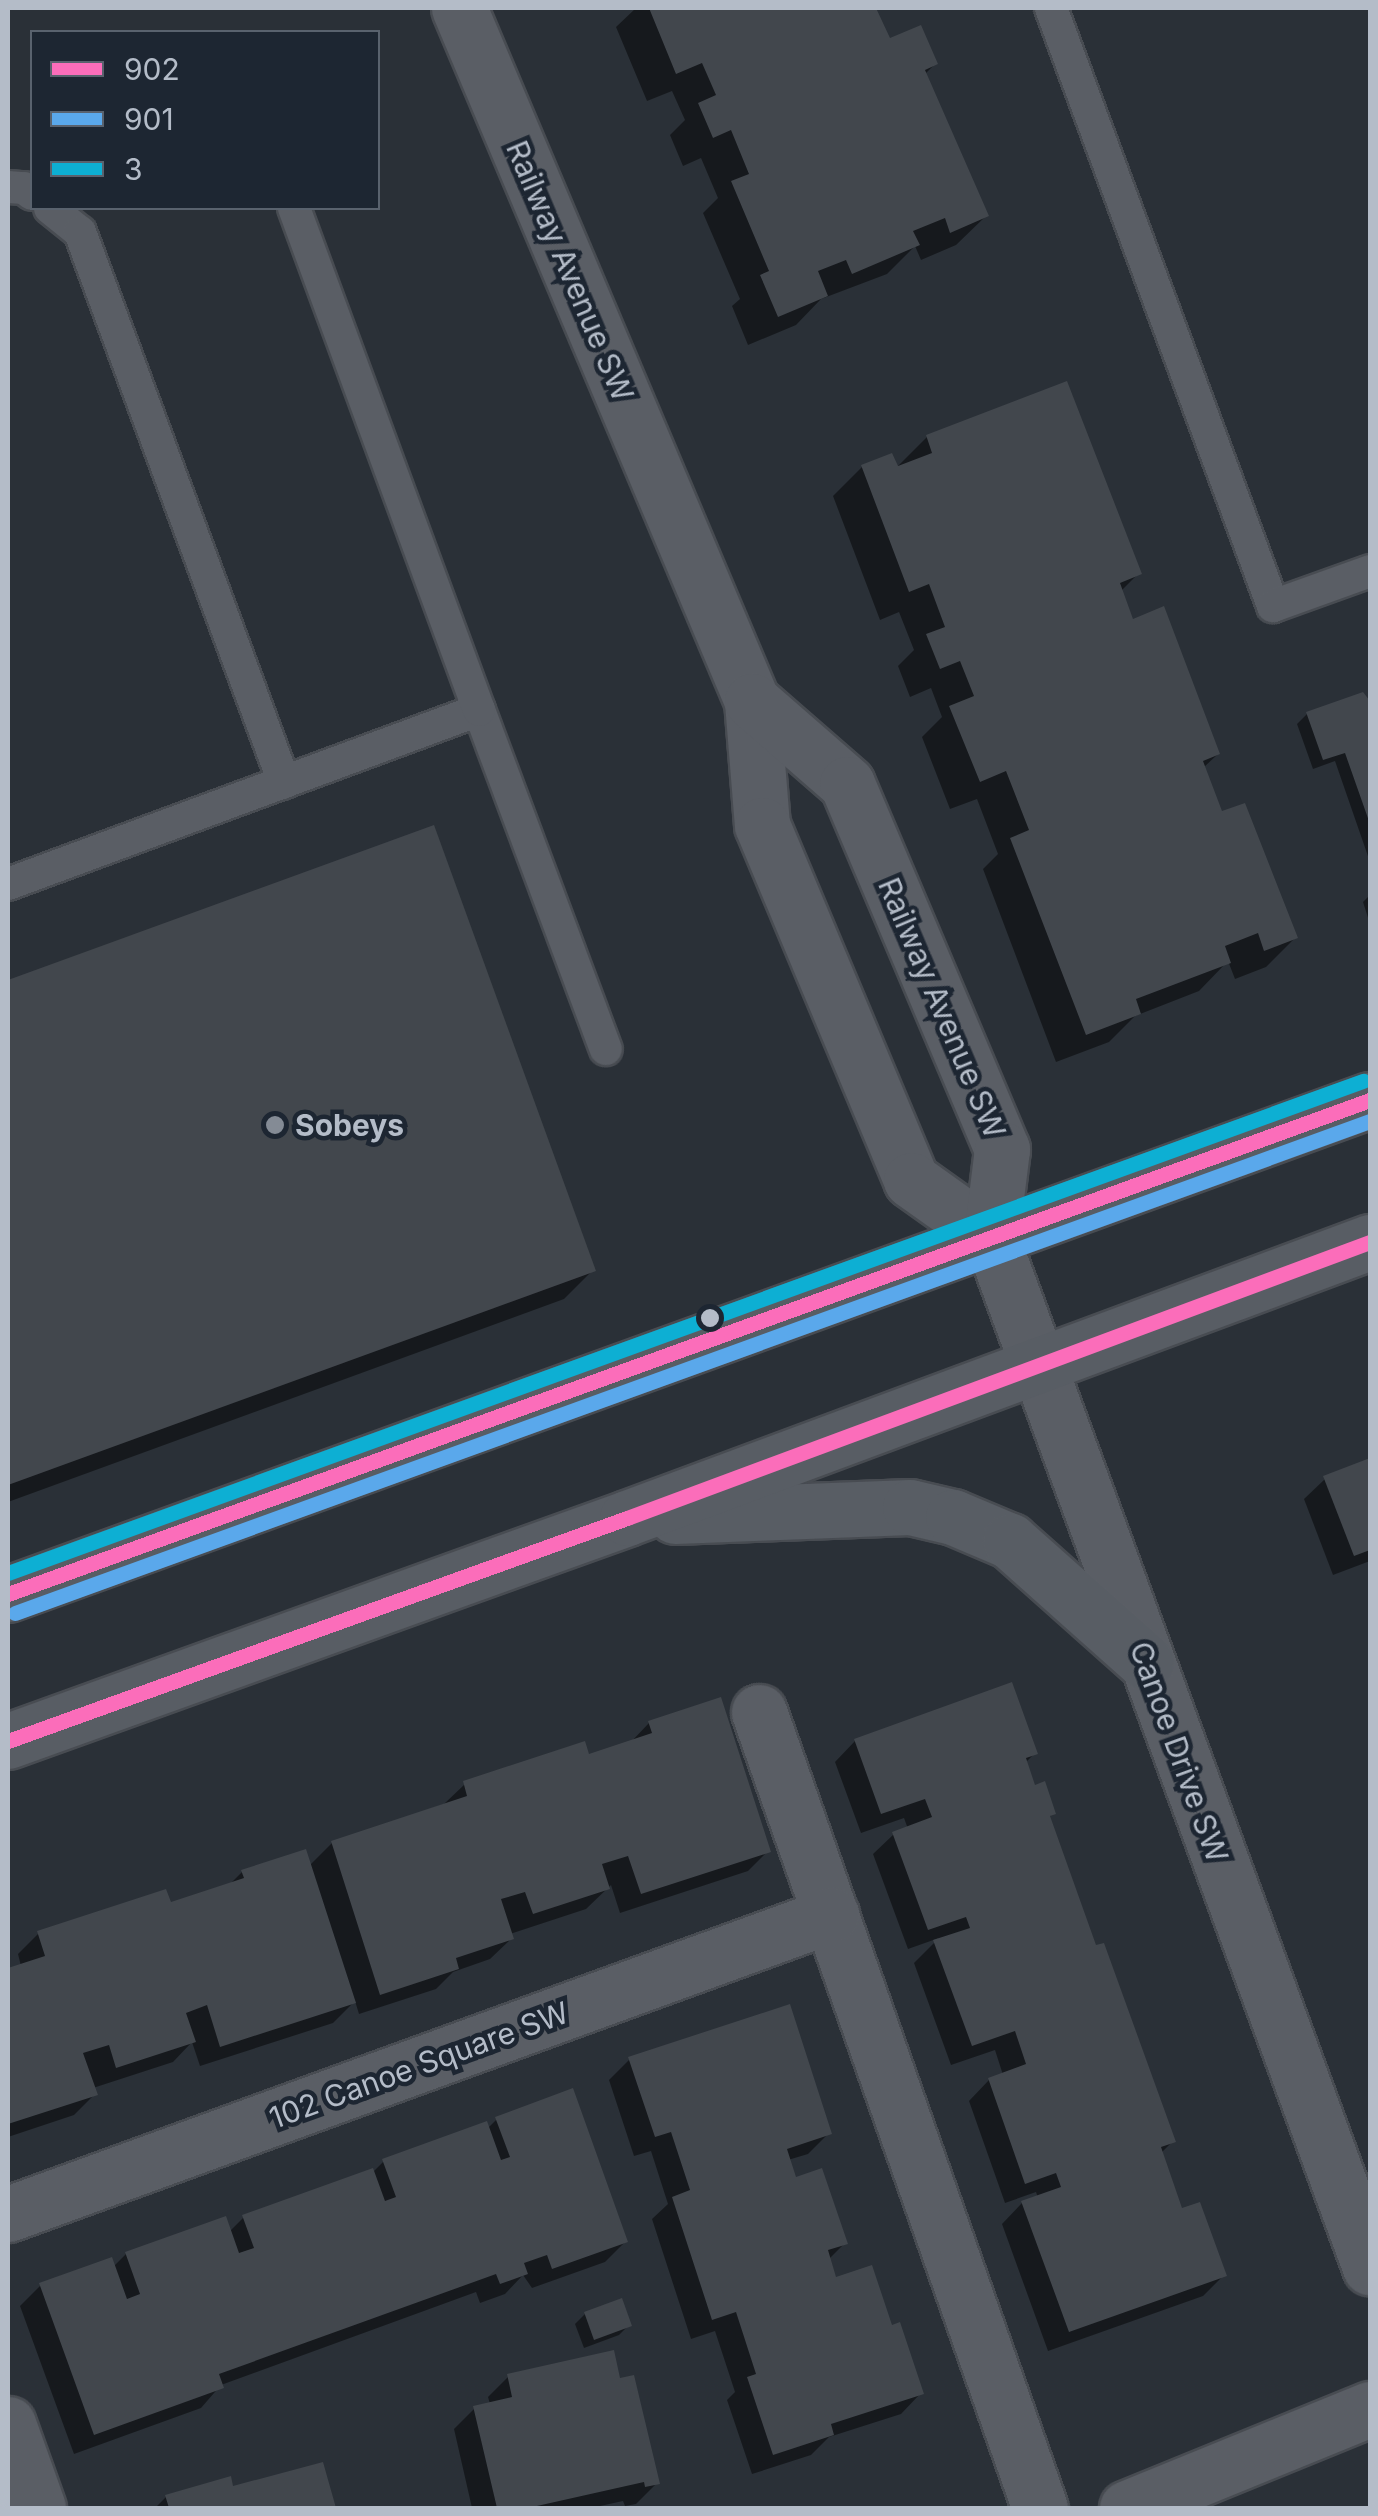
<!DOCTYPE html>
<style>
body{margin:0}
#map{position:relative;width:1378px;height:2516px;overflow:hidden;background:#2a3037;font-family:Inter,sans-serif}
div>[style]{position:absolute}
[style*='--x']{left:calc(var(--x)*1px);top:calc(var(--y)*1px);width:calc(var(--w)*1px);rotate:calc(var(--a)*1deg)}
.shadow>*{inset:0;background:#0007}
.building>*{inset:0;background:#42474d}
.roads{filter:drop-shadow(2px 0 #484c52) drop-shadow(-2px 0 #484c52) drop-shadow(0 2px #484c52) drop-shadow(0 -2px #484c52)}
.service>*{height:32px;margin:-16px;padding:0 16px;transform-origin:16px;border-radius:16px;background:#5a5e65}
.minor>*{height:55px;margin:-27.5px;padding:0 27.5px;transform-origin:27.5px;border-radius:27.5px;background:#5a5e65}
.secondary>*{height:55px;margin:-27.5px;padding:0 27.5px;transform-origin:27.5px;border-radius:27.5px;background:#585d64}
.bus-1>*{height:15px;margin:-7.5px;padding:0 7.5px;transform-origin:7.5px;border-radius:7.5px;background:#fb6dba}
.bus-2>*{height:15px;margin:-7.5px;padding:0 7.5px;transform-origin:7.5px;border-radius:7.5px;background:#5aa8eb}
.bus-3>*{height:15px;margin:-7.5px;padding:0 7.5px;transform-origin:7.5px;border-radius:7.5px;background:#0dafd3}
.dots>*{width:28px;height:28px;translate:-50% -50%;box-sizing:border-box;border:5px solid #1d2632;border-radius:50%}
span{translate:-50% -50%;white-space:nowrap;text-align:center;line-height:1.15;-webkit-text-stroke:9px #1d2632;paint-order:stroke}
.street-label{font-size:30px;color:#b4bcc8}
.poi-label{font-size:30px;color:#b4bcc8;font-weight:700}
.left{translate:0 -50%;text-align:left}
.frame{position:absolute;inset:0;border:10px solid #b4bcc8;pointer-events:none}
.legend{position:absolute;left:30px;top:30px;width:350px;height:180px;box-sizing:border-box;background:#1d2632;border:2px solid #59626e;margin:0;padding:12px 18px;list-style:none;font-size:30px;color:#b4bcc8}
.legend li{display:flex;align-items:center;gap:20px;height:50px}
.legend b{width:50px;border:2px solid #59626e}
</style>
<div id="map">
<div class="shadow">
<i style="clip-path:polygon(636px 8px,873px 8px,888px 41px,935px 64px,924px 75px,986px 216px,956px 245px,921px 260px,915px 246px,887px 274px,821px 299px,796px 325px,748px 345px,732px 306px,740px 299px,703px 213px,718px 198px,701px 158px,683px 166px,670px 135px,685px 120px,672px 91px,647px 101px,616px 27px)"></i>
<i style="clip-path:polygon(927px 437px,1139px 573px,1120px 592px,1131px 622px,1218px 754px,1203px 768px,1221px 814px,1295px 938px,1266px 967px,1235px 979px,1228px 961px,1199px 991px,1135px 1016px,1109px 1042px,1056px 1062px,983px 869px,998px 854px,977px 799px,950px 809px,922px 737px,942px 717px,931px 688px,910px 697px,898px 666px,914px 650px,899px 612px,880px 620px,833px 496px,862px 467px,896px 468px)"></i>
<i style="clip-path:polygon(1370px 704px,1370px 862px,1335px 761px,1313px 769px,1297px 724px,1307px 714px)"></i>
<i style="clip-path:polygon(432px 828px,593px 1270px,564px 1299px,8px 1502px,8px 983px)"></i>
<i style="clip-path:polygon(1370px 895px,1370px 924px,1363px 902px)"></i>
<i style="clip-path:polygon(1370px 1461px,1370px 1561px,1333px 1575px,1304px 1499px,1325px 1479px)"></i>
<i style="clip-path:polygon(649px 1723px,768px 1851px,748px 1871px,620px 1913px,611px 1885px,586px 1909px,510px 1934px,511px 1939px,490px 1959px,453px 1972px,436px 1989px,359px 2014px,355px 2001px,333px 2023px,200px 2066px,192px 2042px,173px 2062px,93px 2088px,95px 2094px,74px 2115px,8px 2137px,8px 1971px,21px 1966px,18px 1954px,38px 1934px,169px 1905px,228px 1886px,242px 1872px,309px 1866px,332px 1843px,444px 1804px,465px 1784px,587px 1757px,629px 1744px)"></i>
<i style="clip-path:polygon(855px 1741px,1035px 1753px,1025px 1763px,1034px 1788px,1053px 1813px,1048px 1818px,1094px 1948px,1173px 2141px,1161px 2153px,1181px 2212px,1224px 2275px,1203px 2296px,1048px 2351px,1002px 2224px,1022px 2203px,1038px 2198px,1036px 2192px,1005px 2203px,969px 2101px,989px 2080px,1003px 2075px,995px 2050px,951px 2065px,914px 1963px,939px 1938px,908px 1949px,873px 1854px,894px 1834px,908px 1829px,904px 1818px,861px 1833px,835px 1762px)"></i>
<i style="clip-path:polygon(629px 2060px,829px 2133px,808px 2154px,788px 2160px,795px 2180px,845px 2243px,828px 2260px,834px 2280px,891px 2328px,921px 2393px,901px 2414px,829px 2437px,811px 2455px,752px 2474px,727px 2400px,735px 2392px,715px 2331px,691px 2339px,652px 2219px,668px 2204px,651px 2151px,634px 2156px,609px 2080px)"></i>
<i style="clip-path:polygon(497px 2119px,626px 2241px,605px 2262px,532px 2288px,523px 2275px,505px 2294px,480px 2303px,476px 2292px,221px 2385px,201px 2408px,74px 2454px,20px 2306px,40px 2286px,113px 2267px,126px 2254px,229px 2232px,243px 2218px,372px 2173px,384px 2161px,487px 2129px)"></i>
<i style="clip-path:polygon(585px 2314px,629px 2325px,619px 2335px,584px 2348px,575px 2324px)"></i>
<i style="clip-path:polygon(509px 2376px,618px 2381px,657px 2483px,636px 2504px,625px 2506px,623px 2501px,591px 2508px,472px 2508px,454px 2429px,475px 2408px,490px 2404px,488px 2397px)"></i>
<i style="clip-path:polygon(322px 2465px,333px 2508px,156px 2507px,166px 2497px,231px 2490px)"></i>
</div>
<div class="building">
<i style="clip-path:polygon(649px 8px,876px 8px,890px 38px,921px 25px,938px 64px,925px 70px,989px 216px,950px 233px,945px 218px,913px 231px,920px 245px,852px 274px,846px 260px,818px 271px,828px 296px,778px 317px,760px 275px,769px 271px,731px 181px,749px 174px,731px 130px,713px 138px,698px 103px,716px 95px,702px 63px,676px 74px)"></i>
<i style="clip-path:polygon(1067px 381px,1142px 574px,1120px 583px,1133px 619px,1164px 606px,1220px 754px,1203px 761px,1222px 811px,1245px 803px,1298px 938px,1264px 951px,1258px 933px,1225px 946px,1231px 963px,1136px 999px,1141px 1014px,1086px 1035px,1010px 838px,1029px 830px,1006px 771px,980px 782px,949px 706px,974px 696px,960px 661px,940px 669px,926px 634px,945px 627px,929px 584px,909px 592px,861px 465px,892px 453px,898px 466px,932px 453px,926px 435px)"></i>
<i style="clip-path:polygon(1363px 692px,1370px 701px,1370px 824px,1345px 753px,1323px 760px,1306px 712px)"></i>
<i style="clip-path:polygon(434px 825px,596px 1271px,8px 1485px,8px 980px)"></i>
<i style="clip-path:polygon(1370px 1458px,1370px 1550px,1354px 1556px,1323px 1476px)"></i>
<i style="clip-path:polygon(1012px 1682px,1038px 1754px,1026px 1758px,1035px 1785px,1045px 1781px,1056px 1814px,1050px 1816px,1096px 1945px,1104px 1943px,1176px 2142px,1161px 2147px,1182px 2208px,1200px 2202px,1227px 2276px,1069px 2332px,1021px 2201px,1061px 2187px,1056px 2173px,1025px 2184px,988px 2078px,1026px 2064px,1015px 2031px,972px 2046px,933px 1940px,970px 1928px,966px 1917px,928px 1930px,892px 1832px,932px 1817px,925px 1799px,881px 1814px,854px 1739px)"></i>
<i style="clip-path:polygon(721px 1697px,771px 1852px,641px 1894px,628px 1856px,602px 1864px,610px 1889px,533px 1914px,525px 1892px,501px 1899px,514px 1939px,456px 1958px,459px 1969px,380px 1995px,331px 1841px,467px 1796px,463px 1781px,585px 1741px,589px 1754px,652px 1733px,648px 1721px)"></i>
<i style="clip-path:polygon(306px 1849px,356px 2003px,220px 2047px,207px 2005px,186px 2013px,196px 2042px,116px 2068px,109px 2045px,83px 2053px,98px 2095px,8px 2124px,8px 1968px,45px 1956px,37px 1931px,166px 1889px,171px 1902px,244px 1878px,241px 1870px)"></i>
<i style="clip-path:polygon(790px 2004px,832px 2134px,787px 2149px,796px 2177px,822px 2168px,848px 2244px,828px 2250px,836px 2277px,872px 2265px,892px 2325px,900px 2322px,924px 2394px,831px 2424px,834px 2435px,773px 2455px,747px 2377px,756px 2374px,736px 2312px,712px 2320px,672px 2197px,690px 2190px,671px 2132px,655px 2137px,628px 2057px)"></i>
<i style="clip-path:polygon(573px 2088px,628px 2242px,552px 2269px,547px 2255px,524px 2263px,528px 2274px,500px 2284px,496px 2274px,219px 2374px,224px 2388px,94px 2435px,39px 2283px,112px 2257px,127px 2299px,140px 2294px,125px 2252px,226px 2216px,239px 2253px,254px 2248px,242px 2215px,373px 2168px,385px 2201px,396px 2197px,382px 2159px,487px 2121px,501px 2160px,510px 2157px,495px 2117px)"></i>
<i style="clip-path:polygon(622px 2298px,632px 2326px,594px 2340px,584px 2312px)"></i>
<i style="clip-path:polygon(614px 2350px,620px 2378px,634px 2375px,660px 2484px,645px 2487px,644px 2482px,528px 2508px,497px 2508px,473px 2406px,512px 2397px,507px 2374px)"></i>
<i style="clip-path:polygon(323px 2462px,336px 2508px,169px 2508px,165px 2495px,231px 2476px,233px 2486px)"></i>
</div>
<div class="roads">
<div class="service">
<i style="--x:1051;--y:8;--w:638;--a:69.63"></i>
<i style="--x:1273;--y:606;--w:103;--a:-19.8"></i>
<i style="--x:8;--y:187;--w:16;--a:4"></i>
<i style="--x:24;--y:188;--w:10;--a:37"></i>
<i style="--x:50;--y:208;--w:38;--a:39"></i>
<i style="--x:80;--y:232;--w:587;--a:69.65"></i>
<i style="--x:479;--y:710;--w:362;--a:69.5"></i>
<i style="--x:8;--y:884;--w:502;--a:-20.28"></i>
<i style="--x:479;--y:710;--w:535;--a:-110.23"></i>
</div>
<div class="minor">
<i style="--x:459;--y:8;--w:752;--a:67.08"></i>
<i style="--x:752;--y:701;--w:124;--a:85.4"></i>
<i style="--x:762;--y:825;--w:385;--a:67.2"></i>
<i style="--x:911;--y:1180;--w:98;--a:35.5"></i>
<i style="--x:752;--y:701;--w:126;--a:41.1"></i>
<i style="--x:847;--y:784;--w:397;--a:67"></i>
<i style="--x:1002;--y:1149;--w:89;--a:97.1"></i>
<i style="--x:991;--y:1237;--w:1098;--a:69.8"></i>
<i style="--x:759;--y:1712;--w:844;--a:70.56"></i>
<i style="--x:8;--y:2214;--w:876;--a:-19.97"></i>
<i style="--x:8;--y:2424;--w:89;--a:70.3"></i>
<i style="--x:1127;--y:2508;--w:262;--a:-22.2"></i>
</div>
<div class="secondary">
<i style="--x:675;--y:1516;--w:235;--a:-2.2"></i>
<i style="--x:910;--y:1507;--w:44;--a:13.1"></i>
<i style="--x:953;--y:1517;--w:62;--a:22.8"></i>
<i style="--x:1010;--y:1541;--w:182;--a:41.7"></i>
<i style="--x:8;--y:1594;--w:1449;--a:-19.94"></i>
<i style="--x:8;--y:1741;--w:658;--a:-19.81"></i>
<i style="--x:627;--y:1518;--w:793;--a:-20.38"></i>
</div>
</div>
<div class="bus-1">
<i style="--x:8;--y:1594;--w:1449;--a:-19.94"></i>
<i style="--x:8;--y:1741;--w:658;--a:-19.81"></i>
<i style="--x:627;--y:1518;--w:793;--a:-20.38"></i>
</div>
<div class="bus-2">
<i style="--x:15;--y:1613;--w:1442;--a:-19.96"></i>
</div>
<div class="bus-3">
<i style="--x:8;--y:1573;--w:1442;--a:-19.96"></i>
</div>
<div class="dots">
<i style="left:275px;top:1125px;background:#848b95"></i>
<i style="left:710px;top:1318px;background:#b4bcc8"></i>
</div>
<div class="street-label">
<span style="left:570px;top:271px;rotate:67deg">Railway Avenue SW</span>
<span style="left:942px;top:1008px;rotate:67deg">Railway Avenue SW</span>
<span style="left:1179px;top:1752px;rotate:70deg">Canoe Drive SW</span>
<span style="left:419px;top:2065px;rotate:-20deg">102 Canoe Square SW</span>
</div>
<div class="poi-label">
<span class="left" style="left:295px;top:1125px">Sobeys</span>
</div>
<div class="frame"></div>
<ul class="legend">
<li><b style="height:12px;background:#fb6dba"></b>902</li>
<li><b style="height:12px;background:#5aa8eb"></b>901</li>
<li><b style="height:12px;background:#0dafd3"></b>3</li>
</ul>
</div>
